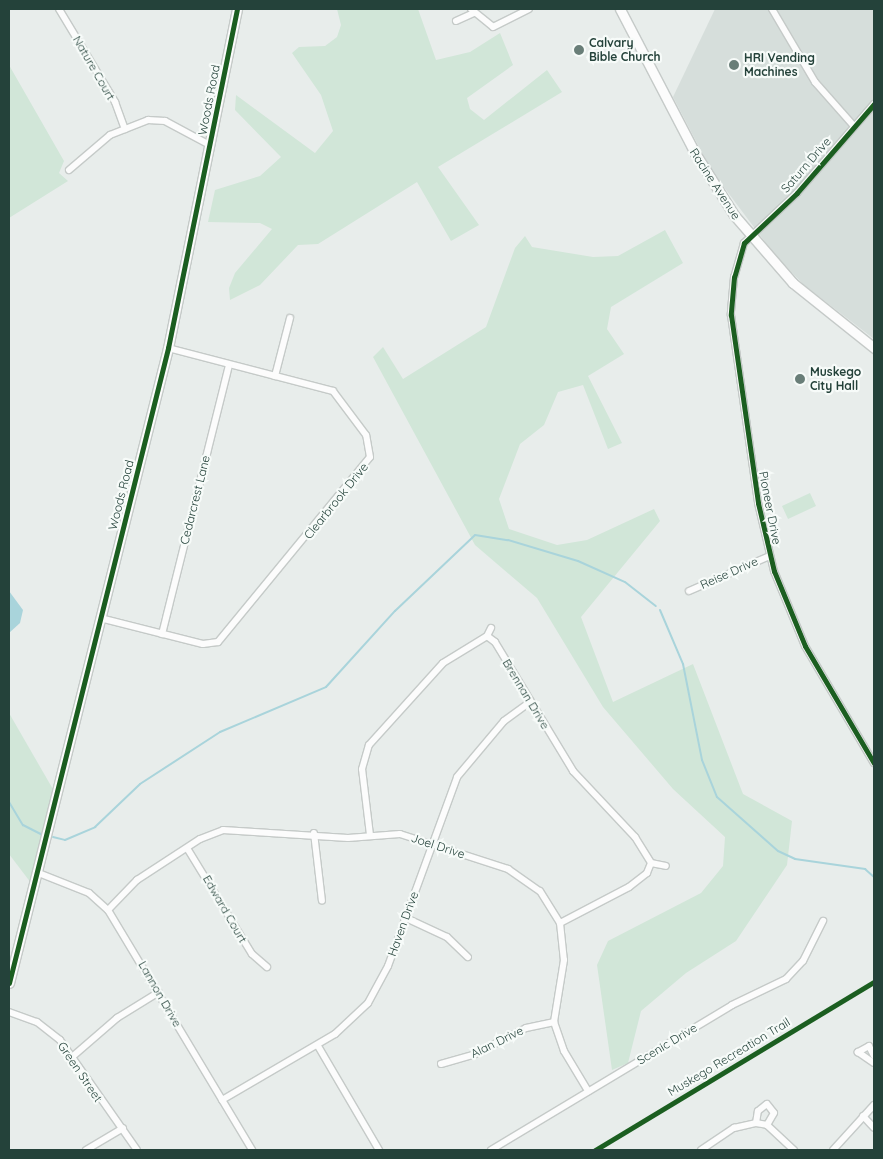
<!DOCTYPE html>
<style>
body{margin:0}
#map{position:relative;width:883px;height:1159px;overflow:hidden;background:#e8edeb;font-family:Quicksand,sans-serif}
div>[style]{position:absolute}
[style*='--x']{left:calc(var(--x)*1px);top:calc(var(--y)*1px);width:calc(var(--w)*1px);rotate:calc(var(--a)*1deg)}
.built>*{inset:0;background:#d6dedb}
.green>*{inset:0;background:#d1e6d8}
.water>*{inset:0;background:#a9d4db}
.stream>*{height:2px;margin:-1px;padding:0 1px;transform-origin:1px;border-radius:1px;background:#a9d4db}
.roads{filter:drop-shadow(1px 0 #c5cac8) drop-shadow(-1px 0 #c5cac8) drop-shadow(0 1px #c5cac8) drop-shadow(0 -1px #c5cac8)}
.street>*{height:6px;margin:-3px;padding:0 3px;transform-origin:3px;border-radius:3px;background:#fcfcfc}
.secondary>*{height:9px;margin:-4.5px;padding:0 4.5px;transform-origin:4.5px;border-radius:4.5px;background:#fcfcfc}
.cycleway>*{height:5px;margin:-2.5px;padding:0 2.5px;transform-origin:2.5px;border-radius:2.5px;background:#1b5e20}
.dots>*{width:14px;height:14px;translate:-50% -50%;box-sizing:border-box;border:2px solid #f7fbf9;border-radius:50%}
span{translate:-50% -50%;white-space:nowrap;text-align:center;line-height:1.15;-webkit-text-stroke:4.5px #f7fbf9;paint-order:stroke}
.poi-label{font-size:12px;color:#24423a;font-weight:700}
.left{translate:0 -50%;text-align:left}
.street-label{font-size:12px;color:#24423a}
.frame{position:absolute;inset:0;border:10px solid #24423a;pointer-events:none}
</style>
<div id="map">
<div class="built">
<i style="clip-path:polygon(715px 9px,874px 9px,874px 339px,804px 285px,775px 255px,711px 170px,673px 97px)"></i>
</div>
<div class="green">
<i style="clip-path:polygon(337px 9px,418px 9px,436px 60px,470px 52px,500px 33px,513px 65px,467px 98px,470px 109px,484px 120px,547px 70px,562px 92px,438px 167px,479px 225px,451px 241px,417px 182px,318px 244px,298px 245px,260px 285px,230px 300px,229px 288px,235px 273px,272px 229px,260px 223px,208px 222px,215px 190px,260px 176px,281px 157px,235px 110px,236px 95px,315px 153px,333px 131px,321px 95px,292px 53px,299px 47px,325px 46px,337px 37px,341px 25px)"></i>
<i style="clip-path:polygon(9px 65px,64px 161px,59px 173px,68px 181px,9px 218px)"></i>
<i style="clip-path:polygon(665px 230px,683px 263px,611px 307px,607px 329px,624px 354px,588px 376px,622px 443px,608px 449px,583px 385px,558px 392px,544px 425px,520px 444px,499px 499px,509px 529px,557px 545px,587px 540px,654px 509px,660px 521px,581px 617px,613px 702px,693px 664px,743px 794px,792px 821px,787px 865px,736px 941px,686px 973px,641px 1011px,628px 1063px,612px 1070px,597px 965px,608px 941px,701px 893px,723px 866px,725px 837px,673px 789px,603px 707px,537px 598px,475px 545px,373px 357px,383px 347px,403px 379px,486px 327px,515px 248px,525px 236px,532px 247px,593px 257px,618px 256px)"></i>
<i style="clip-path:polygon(810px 493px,816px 506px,788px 519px,782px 506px)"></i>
<i style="clip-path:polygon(9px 713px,54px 791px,31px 883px,9px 854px)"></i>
</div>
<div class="water">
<i style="clip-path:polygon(9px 591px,23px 610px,20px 623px,9px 633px)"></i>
</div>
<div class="stream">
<i style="--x:660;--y:610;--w:59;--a:66.9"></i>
<i style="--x:683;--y:664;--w:98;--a:78.8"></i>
<i style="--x:702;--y:760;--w:40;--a:68"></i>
<i style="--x:717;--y:797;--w:81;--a:41.5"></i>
<i style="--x:778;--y:851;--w:19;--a:25"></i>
<i style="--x:795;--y:859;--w:71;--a:8.1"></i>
<i style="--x:865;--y:869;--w:12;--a:42"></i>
<i style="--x:9;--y:802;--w:27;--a:59"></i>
<i style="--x:23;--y:825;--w:22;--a:27"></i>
<i style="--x:53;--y:837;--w:12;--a:14"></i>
<i style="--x:65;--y:840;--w:33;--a:-23"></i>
<i style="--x:95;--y:827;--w:62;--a:-43.7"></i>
<i style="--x:140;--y:784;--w:95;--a:-33"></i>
<i style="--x:220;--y:732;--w:115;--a:-23"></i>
<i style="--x:326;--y:687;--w:103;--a:-47.8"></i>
<i style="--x:395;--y:611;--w:110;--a:-43.5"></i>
<i style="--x:475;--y:535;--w:33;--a:9"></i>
<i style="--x:508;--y:540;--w:73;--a:16.7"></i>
<i style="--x:578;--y:561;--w:51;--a:24.1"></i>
<i style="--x:625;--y:582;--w:39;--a:38"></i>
</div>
<div class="roads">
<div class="street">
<i style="--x:59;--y:9;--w:109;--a:58.9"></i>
<i style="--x:115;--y:102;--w:29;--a:70"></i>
<i style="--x:471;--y:9;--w:28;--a:39"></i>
<i style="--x:493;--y:27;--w:40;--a:-26.6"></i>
<i style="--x:772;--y:9;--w:85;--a:59.5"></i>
<i style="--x:815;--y:82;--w:57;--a:48.5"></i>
<i style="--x:456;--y:21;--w:20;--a:-24"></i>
<i style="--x:874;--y:104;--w:118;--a:130.9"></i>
<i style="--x:797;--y:193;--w:73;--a:136.7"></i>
<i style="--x:744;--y:243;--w:35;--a:106"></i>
<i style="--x:734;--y:277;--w:38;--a:95"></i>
<i style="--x:731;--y:315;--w:190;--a:81.8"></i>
<i style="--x:758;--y:503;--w:70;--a:76.8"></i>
<i style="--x:774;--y:571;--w:81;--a:67.5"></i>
<i style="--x:805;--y:646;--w:136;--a:59.5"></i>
<i style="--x:69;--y:170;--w:54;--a:-40.5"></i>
<i style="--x:110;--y:135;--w:41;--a:-21.5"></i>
<i style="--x:148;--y:120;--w:17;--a:3"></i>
<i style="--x:165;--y:121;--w:51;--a:28.1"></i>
<i style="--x:275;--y:376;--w:60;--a:-75.5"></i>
<i style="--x:689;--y:591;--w:88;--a:-23.4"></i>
<i style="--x:100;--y:618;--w:106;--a:14.2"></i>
<i style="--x:203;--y:644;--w:15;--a:-8"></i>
<i style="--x:218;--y:642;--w:239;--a:-50.6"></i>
<i style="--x:370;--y:457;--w:22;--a:-100"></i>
<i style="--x:366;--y:435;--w:55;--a:-126.9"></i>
<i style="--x:333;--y:391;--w:171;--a:-165.4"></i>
<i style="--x:162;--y:634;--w:277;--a:-76"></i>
<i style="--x:487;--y:636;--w:9;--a:-63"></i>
<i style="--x:314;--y:833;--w:68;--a:83.3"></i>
<i style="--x:370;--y:835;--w:66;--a:-96.9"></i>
<i style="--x:362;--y:769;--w:25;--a:-74"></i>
<i style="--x:369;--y:745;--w:110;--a:-47.9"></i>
<i style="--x:443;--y:663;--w:52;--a:-31.5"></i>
<i style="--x:487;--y:636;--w:10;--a:37"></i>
<i style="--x:495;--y:642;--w:151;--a:58.8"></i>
<i style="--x:573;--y:771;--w:91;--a:46.8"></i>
<i style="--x:635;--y:837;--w:31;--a:58"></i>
<i style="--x:651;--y:863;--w:11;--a:112"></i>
<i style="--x:647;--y:873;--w:23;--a:142"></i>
<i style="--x:629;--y:887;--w:78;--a:152.4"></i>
<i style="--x:187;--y:848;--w:124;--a:58.5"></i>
<i style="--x:252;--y:954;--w:20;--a:41"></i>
<i style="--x:651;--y:863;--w:15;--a:11"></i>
<i style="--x:36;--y:872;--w:57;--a:21.6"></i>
<i style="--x:89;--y:893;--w:25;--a:42"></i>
<i style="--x:108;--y:910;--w:280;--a:59"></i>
<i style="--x:108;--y:910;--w:42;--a:-46"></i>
<i style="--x:137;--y:880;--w:75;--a:-33.1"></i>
<i style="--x:200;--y:839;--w:25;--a:-21"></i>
<i style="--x:223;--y:830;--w:125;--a:3.7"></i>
<i style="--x:348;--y:838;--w:52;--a:-4.4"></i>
<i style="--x:400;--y:834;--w:114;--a:18"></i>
<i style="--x:508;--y:869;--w:39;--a:35"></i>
<i style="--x:540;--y:891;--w:38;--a:58"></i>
<i style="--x:560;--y:923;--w:37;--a:84"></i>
<i style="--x:564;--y:960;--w:63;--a:99.2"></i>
<i style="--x:554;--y:1022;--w:31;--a:71"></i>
<i style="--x:564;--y:1051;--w:47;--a:59"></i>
<i style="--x:406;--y:918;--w:45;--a:24.9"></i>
<i style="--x:447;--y:937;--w:29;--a:44"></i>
<i style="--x:9;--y:1012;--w:30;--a:20"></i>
<i style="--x:37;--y:1022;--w:29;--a:38"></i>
<i style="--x:60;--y:1040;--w:134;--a:55"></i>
<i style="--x:318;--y:1046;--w:121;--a:59.6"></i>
<i style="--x:874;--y:1056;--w:11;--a:-117"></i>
<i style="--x:869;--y:1046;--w:13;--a:151"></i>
<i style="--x:858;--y:1052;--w:19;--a:35"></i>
<i style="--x:72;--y:1057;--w:60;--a:-40.9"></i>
<i style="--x:117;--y:1018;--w:49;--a:-31.8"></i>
<i style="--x:441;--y:1064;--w:35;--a:-16"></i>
<i style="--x:475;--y:1054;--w:57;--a:-27"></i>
<i style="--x:526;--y:1028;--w:29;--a:-12"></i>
<i style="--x:222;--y:1100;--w:131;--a:-30.3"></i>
<i style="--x:335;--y:1034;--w:45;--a:-43.2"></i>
<i style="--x:368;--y:1003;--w:42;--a:-61.6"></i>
<i style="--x:388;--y:966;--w:201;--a:-69.9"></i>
<i style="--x:457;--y:777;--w:73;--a:-50"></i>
<i style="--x:504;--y:721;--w:32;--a:-36"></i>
<i style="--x:863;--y:1116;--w:16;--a:47"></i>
<i style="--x:756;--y:1123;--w:12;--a:-81"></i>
<i style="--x:758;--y:1111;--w:11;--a:-38"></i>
<i style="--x:767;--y:1104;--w:11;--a:52"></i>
<i style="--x:774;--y:1113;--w:14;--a:120"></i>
<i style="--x:86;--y:1150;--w:43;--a:-30.7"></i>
<i style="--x:491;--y:1150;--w:281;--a:-31"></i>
<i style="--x:732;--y:1005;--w:60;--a:-25.7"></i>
<i style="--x:786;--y:979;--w:25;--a:-47"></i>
<i style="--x:803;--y:961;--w:45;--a:-63.4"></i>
<i style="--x:701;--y:1150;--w:40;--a:-34"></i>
<i style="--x:734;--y:1128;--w:23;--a:-13"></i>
<i style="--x:756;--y:1123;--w:11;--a:10"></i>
<i style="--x:767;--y:1125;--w:37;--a:43"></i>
<i style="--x:833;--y:1150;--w:61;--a:-47.7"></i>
</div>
<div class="secondary">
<i style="--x:620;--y:9;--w:162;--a:62.5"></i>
<i style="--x:695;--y:153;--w:73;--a:57.8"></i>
<i style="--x:734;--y:215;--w:90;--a:49.1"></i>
<i style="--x:793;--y:283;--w:104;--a:38.7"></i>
<i style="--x:9;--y:983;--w:655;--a:-75.94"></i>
<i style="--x:168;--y:348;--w:346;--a:-78.5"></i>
</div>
</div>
<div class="cycleway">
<i style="--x:874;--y:104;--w:118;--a:130.9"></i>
<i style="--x:797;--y:193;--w:73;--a:136.7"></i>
<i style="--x:744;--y:243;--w:35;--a:106"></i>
<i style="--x:734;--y:277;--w:38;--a:95"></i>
<i style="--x:731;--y:315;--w:190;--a:81.8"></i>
<i style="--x:758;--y:503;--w:70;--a:76.8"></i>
<i style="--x:774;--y:571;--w:81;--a:67.5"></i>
<i style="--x:805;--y:646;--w:136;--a:59.5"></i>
<i style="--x:9;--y:983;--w:655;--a:-75.94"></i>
<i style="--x:168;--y:348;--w:346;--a:-78.5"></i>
<i style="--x:595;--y:1150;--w:326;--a:-31.1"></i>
</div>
<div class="dots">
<i style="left:579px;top:50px;background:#697e78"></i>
<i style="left:734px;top:65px;background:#697e78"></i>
<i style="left:800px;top:379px;background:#697e78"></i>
</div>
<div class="poi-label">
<span class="left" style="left:589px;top:50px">Calvary<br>Bible Church</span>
<span class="left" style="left:744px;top:65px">HRI Vending<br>Machines</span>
<span class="left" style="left:810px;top:379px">Muskego<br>City Hall</span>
</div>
<div class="street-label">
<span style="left:94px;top:68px;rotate:60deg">Nature Court</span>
<span style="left:209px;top:100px;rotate:-79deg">Woods Road</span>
<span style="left:806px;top:165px;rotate:-49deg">Saturn Drive</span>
<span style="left:715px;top:184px;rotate:57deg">Racine Avenue</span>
<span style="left:121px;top:495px;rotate:-76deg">Woods Road</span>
<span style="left:195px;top:500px;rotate:-76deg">Cedarcrest Lane</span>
<span style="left:336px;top:501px;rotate:-51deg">Clearbrook Drive</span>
<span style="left:770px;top:508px;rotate:79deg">Pioneer Drive</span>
<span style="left:729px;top:573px;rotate:-24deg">Reise Drive</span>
<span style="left:526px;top:694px;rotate:59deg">Brennan Drive</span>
<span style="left:438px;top:846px;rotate:18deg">Joel Drive</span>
<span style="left:225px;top:909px;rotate:60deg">Edward Court</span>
<span style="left:403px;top:924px;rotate:-70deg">Haven Drive</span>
<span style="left:160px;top:994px;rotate:60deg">Lannon Drive</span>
<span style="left:497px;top:1042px;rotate:-26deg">Alan Drive</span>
<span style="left:667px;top:1044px;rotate:-31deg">Scenic Drive</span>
<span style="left:729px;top:1057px;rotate:-31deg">Muskego Recreation Trail</span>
<span style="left:80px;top:1072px;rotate:56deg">Green Street</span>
</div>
<div class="frame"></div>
</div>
